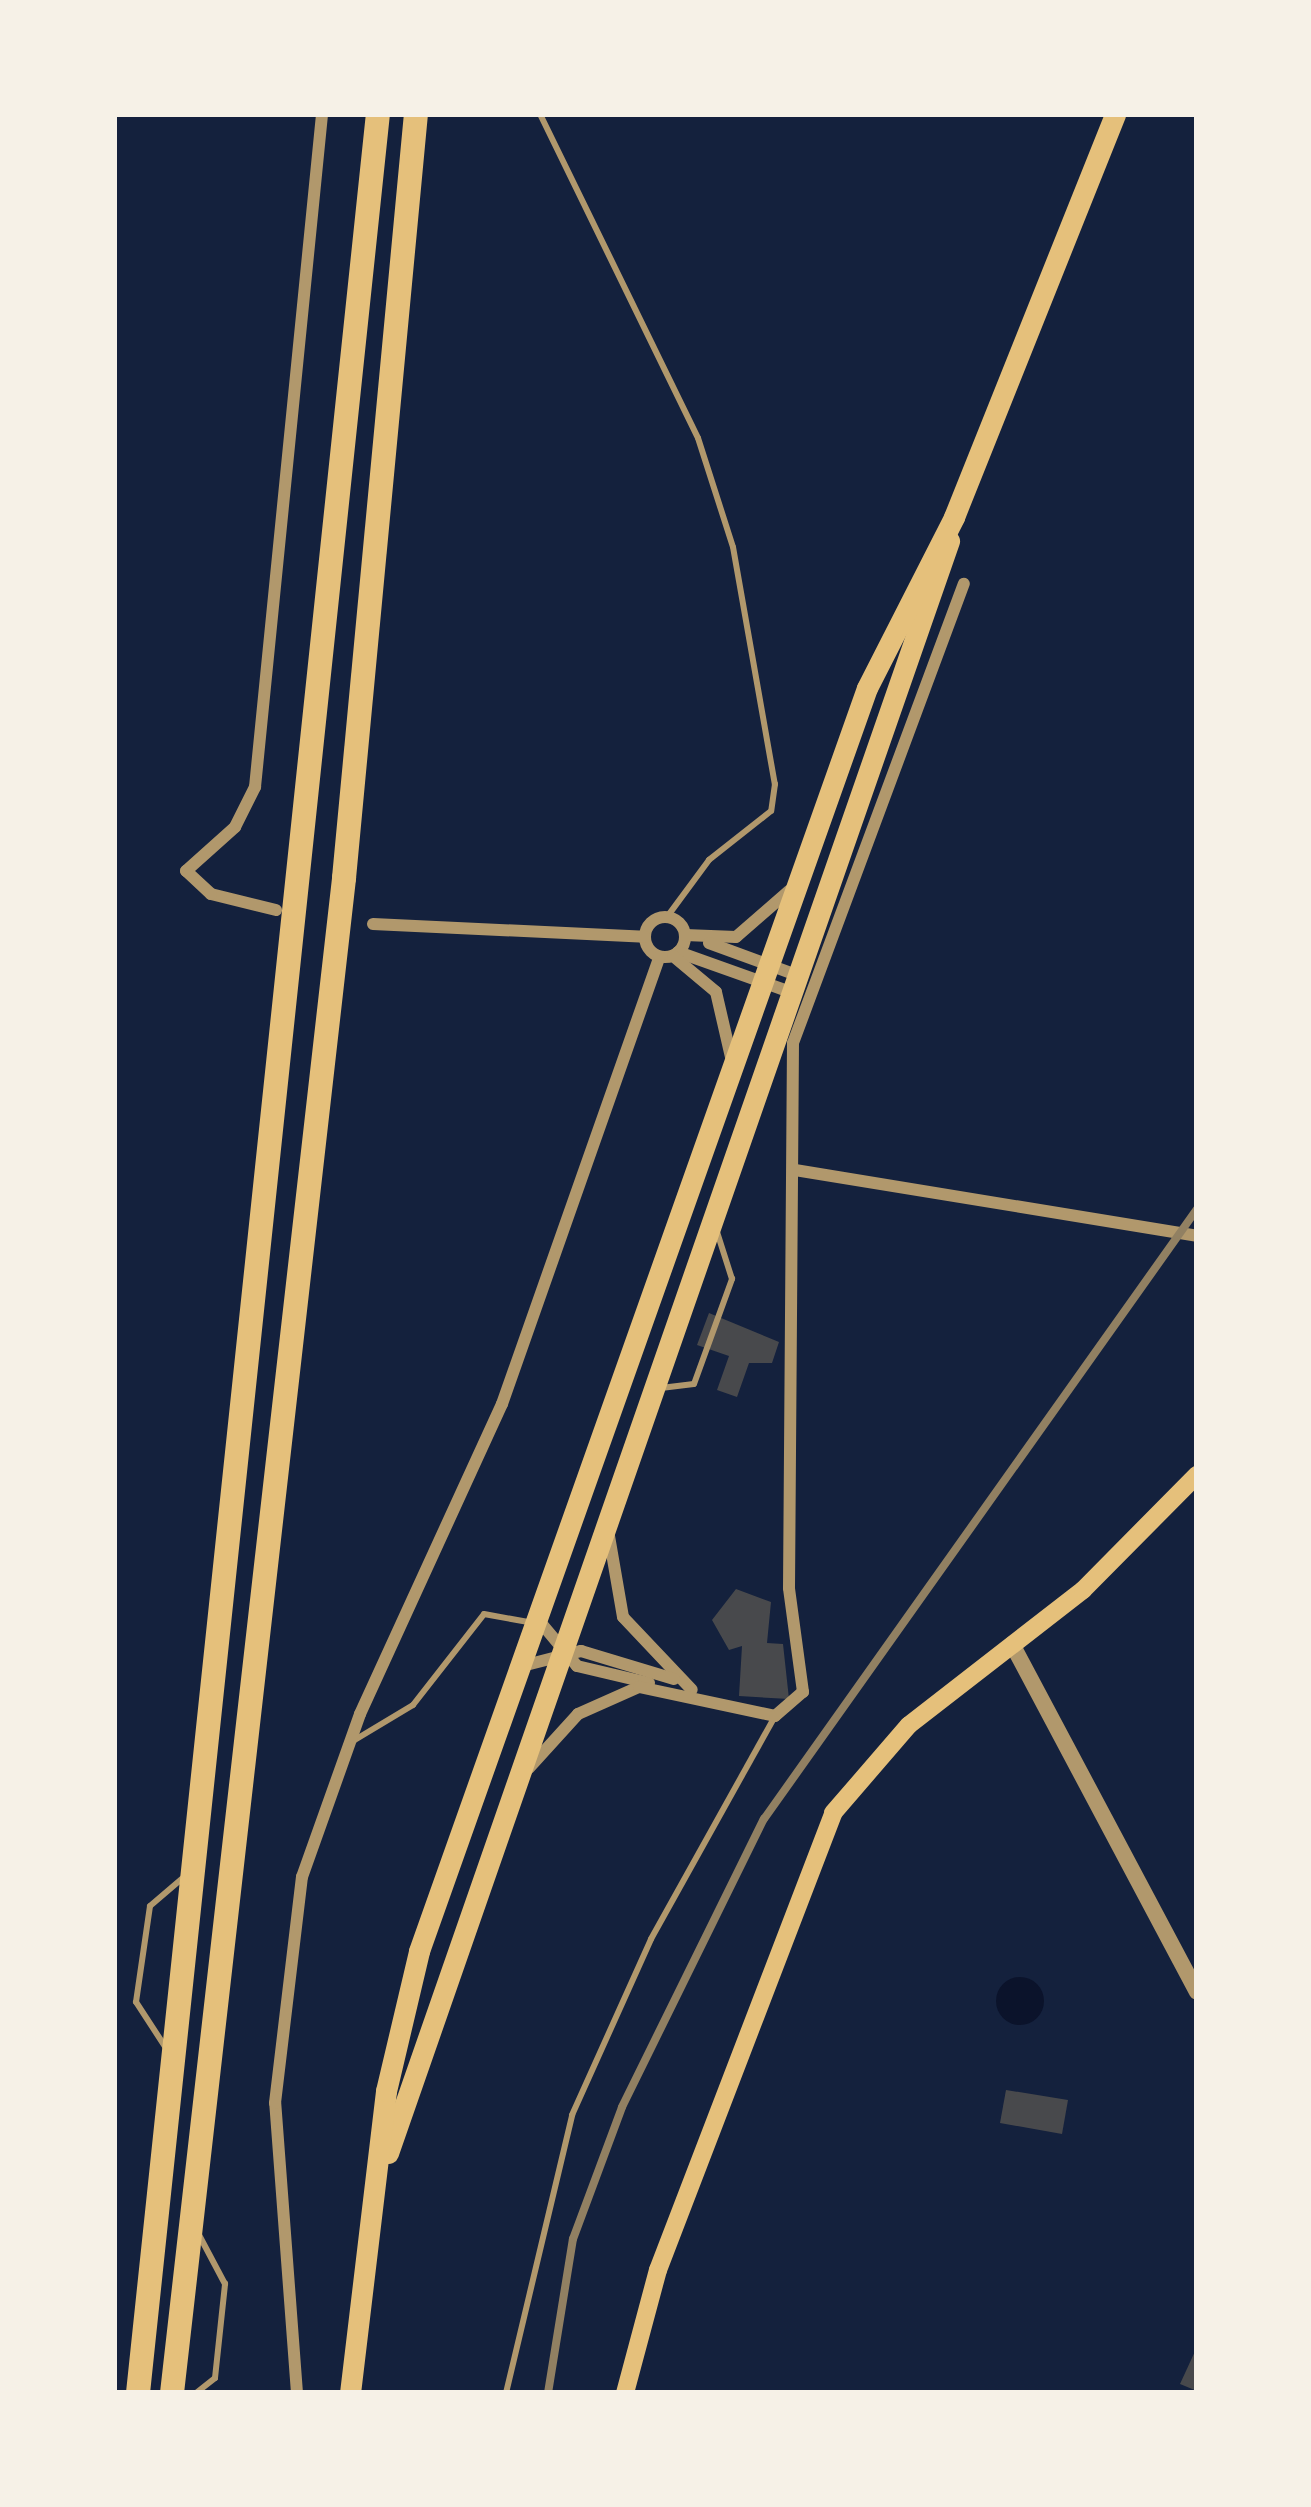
<!DOCTYPE html>
<style>
body{margin:0}
#map{position:relative;width:1311px;height:2507px;overflow:hidden;background:#14213d;font-family:"Roboto Serif",serif}
div>[style]{position:absolute}
[style*='--x']{left:calc(var(--x)*1px);top:calc(var(--y)*1px);width:calc(var(--w)*1px);rotate:calc(var(--a)*1deg)}
.water>*{inset:0;background:#0b132b}
.round{border-radius:50%}
.building>*{inset:0;background:#48494c}
.service>*{height:6px;margin:-3px;padding:0 3px;transform-origin:3px;border-radius:3px;background:#b1986c}
.minor>*{height:12px;margin:-6px;padding:0 6px;transform-origin:6px;border-radius:6px;background:#b1986c}
.minor>.ring{margin:-6px;padding:0;box-sizing:content-box;background:none;border:12px solid #b1986c;border-radius:50%}
.tertiary>*{height:16px;margin:-8px;padding:0 8px;transform-origin:8px;border-radius:8px;background:#b1986c}
.secondary>*{height:18px;margin:-9px;padding:0 9px;transform-origin:9px;border-radius:9px;background:#e5c07b}
.primary>*{height:21px;margin:-10.5px;padding:0 10.5px;transform-origin:10.5px;border-radius:10.5px;background:#e5c07b}
.motorway>*{height:24px;margin:-12px;padding:0 12px;transform-origin:12px;border-radius:12px;background:#e5c07b}
.rail>*{height:8px;margin:-4px;padding:0 4px;transform-origin:4px;border-radius:4px;background:#918062}
span{translate:-50% -50%;white-space:nowrap;text-align:center;line-height:1.15;-webkit-text-stroke:10px #f6f1e7;paint-order:stroke}
.frame{position:absolute;inset:0;border:117px solid #f6f1e7;pointer-events:none}
</style>
<div id="map">
<div class="water">
<i class="round" style="left:996px;top:1977px;width:48px;height:48px"></i>
</div>
<div class="building">
<i style="clip-path:polygon(709px 1313px,779px 1342px,772px 1363px,749px 1363px,737px 1397px,717px 1390px,729px 1356px,697px 1345px)"></i>
<i style="clip-path:polygon(736px 1589px,771px 1602px,767px 1643px,783px 1644px,789px 1699px,739px 1696px,742px 1646px,729px 1650px,712px 1620px)"></i>
<i style="clip-path:polygon(1006px 2090px,1068px 2100px,1062px 2134px,1000px 2123px)"></i>
<i style="clip-path:polygon(1197px 2347px,1197px 2391px,1180px 2384px)"></i>
</div>
<div class="service">
<i style="--x:540;--y:114;--w:360;--a:64"></i>
<i style="--x:698;--y:438;--w:114;--a:72.2"></i>
<i style="--x:733;--y:547;--w:241;--a:80"></i>
<i style="--x:775;--y:784;--w:27;--a:98"></i>
<i style="--x:771;--y:811;--w:79;--a:141.7"></i>
<i style="--x:709;--y:860;--w:71;--a:126.4"></i>
<i style="--x:661;--y:1388;--w:33;--a:-7"></i>
<i style="--x:694;--y:1384;--w:112;--a:-70.1"></i>
<i style="--x:732;--y:1279;--w:52;--a:-107.7"></i>
<i style="--x:353;--y:1741;--w:70;--a:-31"></i>
<i style="--x:413;--y:1705;--w:115;--a:-52"></i>
<i style="--x:484;--y:1614;--w:45;--a:10.3"></i>
<i style="--x:166;--y:2048;--w:55;--a:-123.1"></i>
<i style="--x:136;--y:2002;--w:97;--a:-81.7"></i>
<i style="--x:150;--y:1906;--w:45;--a:-40.5"></i>
<i style="--x:196;--y:2393;--w:24;--a:-38"></i>
<i style="--x:215;--y:2378;--w:95;--a:-83.9"></i>
<i style="--x:225;--y:2284;--w:58;--a:-117.9"></i>
<i style="--x:506;--y:2393;--w:286;--a:-76.6"></i>
<i style="--x:572;--y:2115;--w:193;--a:-65.8"></i>
<i style="--x:651;--y:1939;--w:255;--a:-60.9"></i>
</div>
<div class="minor">
<i style="--x:276;--y:910;--w:67;--a:-166.2"></i>
<i style="--x:211;--y:894;--w:34;--a:-137"></i>
<i style="--x:186;--y:871;--w:66;--a:-41.9"></i>
<i style="--x:235;--y:827;--w:45;--a:-63.4"></i>
<i style="--x:255;--y:787;--w:676;--a:-84.31"></i>
<i class="ring" style="left:645px;top:917px;width:28px;height:28px"></i>
<i style="--x:373;--y:924;--w:272;--a:2.7"></i>
<i style="--x:685;--y:935;--w:51;--a:2.2"></i>
<i style="--x:736;--y:937;--w:70;--a:-41"></i>
<i style="--x:709;--y:943;--w:87;--a:20.1"></i>
<i style="--x:678;--y:952;--w:114;--a:19.6"></i>
<i style="--x:673;--y:956;--w:56;--a:39.9"></i>
<i style="--x:716;--y:992;--w:67;--a:77"></i>
<i style="--x:795;--y:1170;--w:407;--a:9.3"></i>
<i style="--x:609;--y:1536;--w:82;--a:80.2"></i>
<i style="--x:623;--y:1617;--w:100;--a:46.6"></i>
<i style="--x:541;--y:1623;--w:56;--a:50.1"></i>
<i style="--x:577;--y:1666;--w:74;--a:13.3"></i>
<i style="--x:526;--y:1665;--w:57;--a:-14.3"></i>
<i style="--x:581;--y:1651;--w:97;--a:16.8"></i>
<i style="--x:529;--y:1768;--w:73;--a:-47.8"></i>
<i style="--x:578;--y:1714;--w:67;--a:-23.9"></i>
<i style="--x:639;--y:1687;--w:139;--a:12"></i>
<i style="--x:775;--y:1716;--w:37;--a:-41"></i>
<i style="--x:803;--y:1692;--w:105;--a:-97.7"></i>
<i style="--x:789;--y:1588;--w:545;--a:-89.58"></i>
<i style="--x:793;--y:1043;--w:490;--a:-69.6"></i>
<i style="--x:297;--y:2393;--w:291;--a:-94.3"></i>
<i style="--x:275;--y:2103;--w:228;--a:-83.2"></i>
<i style="--x:302;--y:1877;--w:173;--a:-70.4"></i>
<i style="--x:360;--y:1714;--w:341;--a:-65.4"></i>
<i style="--x:502;--y:1404;--w:474;--a:-70.6"></i>
</div>
<div class="tertiary">
<i style="--x:1012;--y:1644;--w:394;--a:62"></i>
</div>
<div class="secondary">
<i style="--x:625;--y:2393;--w:127;--a:-75"></i>
<i style="--x:658;--y:2270;--w:489;--a:-69"></i>
<i style="--x:833;--y:1813;--w:116;--a:-49.2"></i>
<i style="--x:909;--y:1725;--w:220;--a:-37.8"></i>
<i style="--x:1083;--y:1590;--w:162;--a:-45.3"></i>
</div>
<div class="primary">
<i style="--x:388;--y:2153;--w:1707;--a:-70.81"></i>
<i style="--x:350;--y:2393;--w:304;--a:-83.2"></i>
<i style="--x:386;--y:2091;--w:144;--a:-76.7"></i>
<i style="--x:419;--y:1951;--w:1340;--a:-70.47"></i>
<i style="--x:867;--y:688;--w:192;--a:-63"></i>
<i style="--x:954;--y:517;--w:434;--a:-68.2"></i>
</div>
<div class="motorway">
<i style="--x:138;--y:2393;--w:2292;--a:-83.99"></i>
<i style="--x:172;--y:2393;--w:1525;--a:-83.52"></i>
<i style="--x:344;--y:878;--w:767;--a:-84.62"></i>
</div>
<div class="rail">
<i style="--x:548;--y:2393;--w:156;--a:-80.8"></i>
<i style="--x:573;--y:2239;--w:141;--a:-69.6"></i>
<i style="--x:622;--y:2107;--w:321;--a:-63.8"></i>
<i style="--x:764;--y:1819;--w:748;--a:-54.63"></i>
</div>
<div class="frame"></div>
</div>
